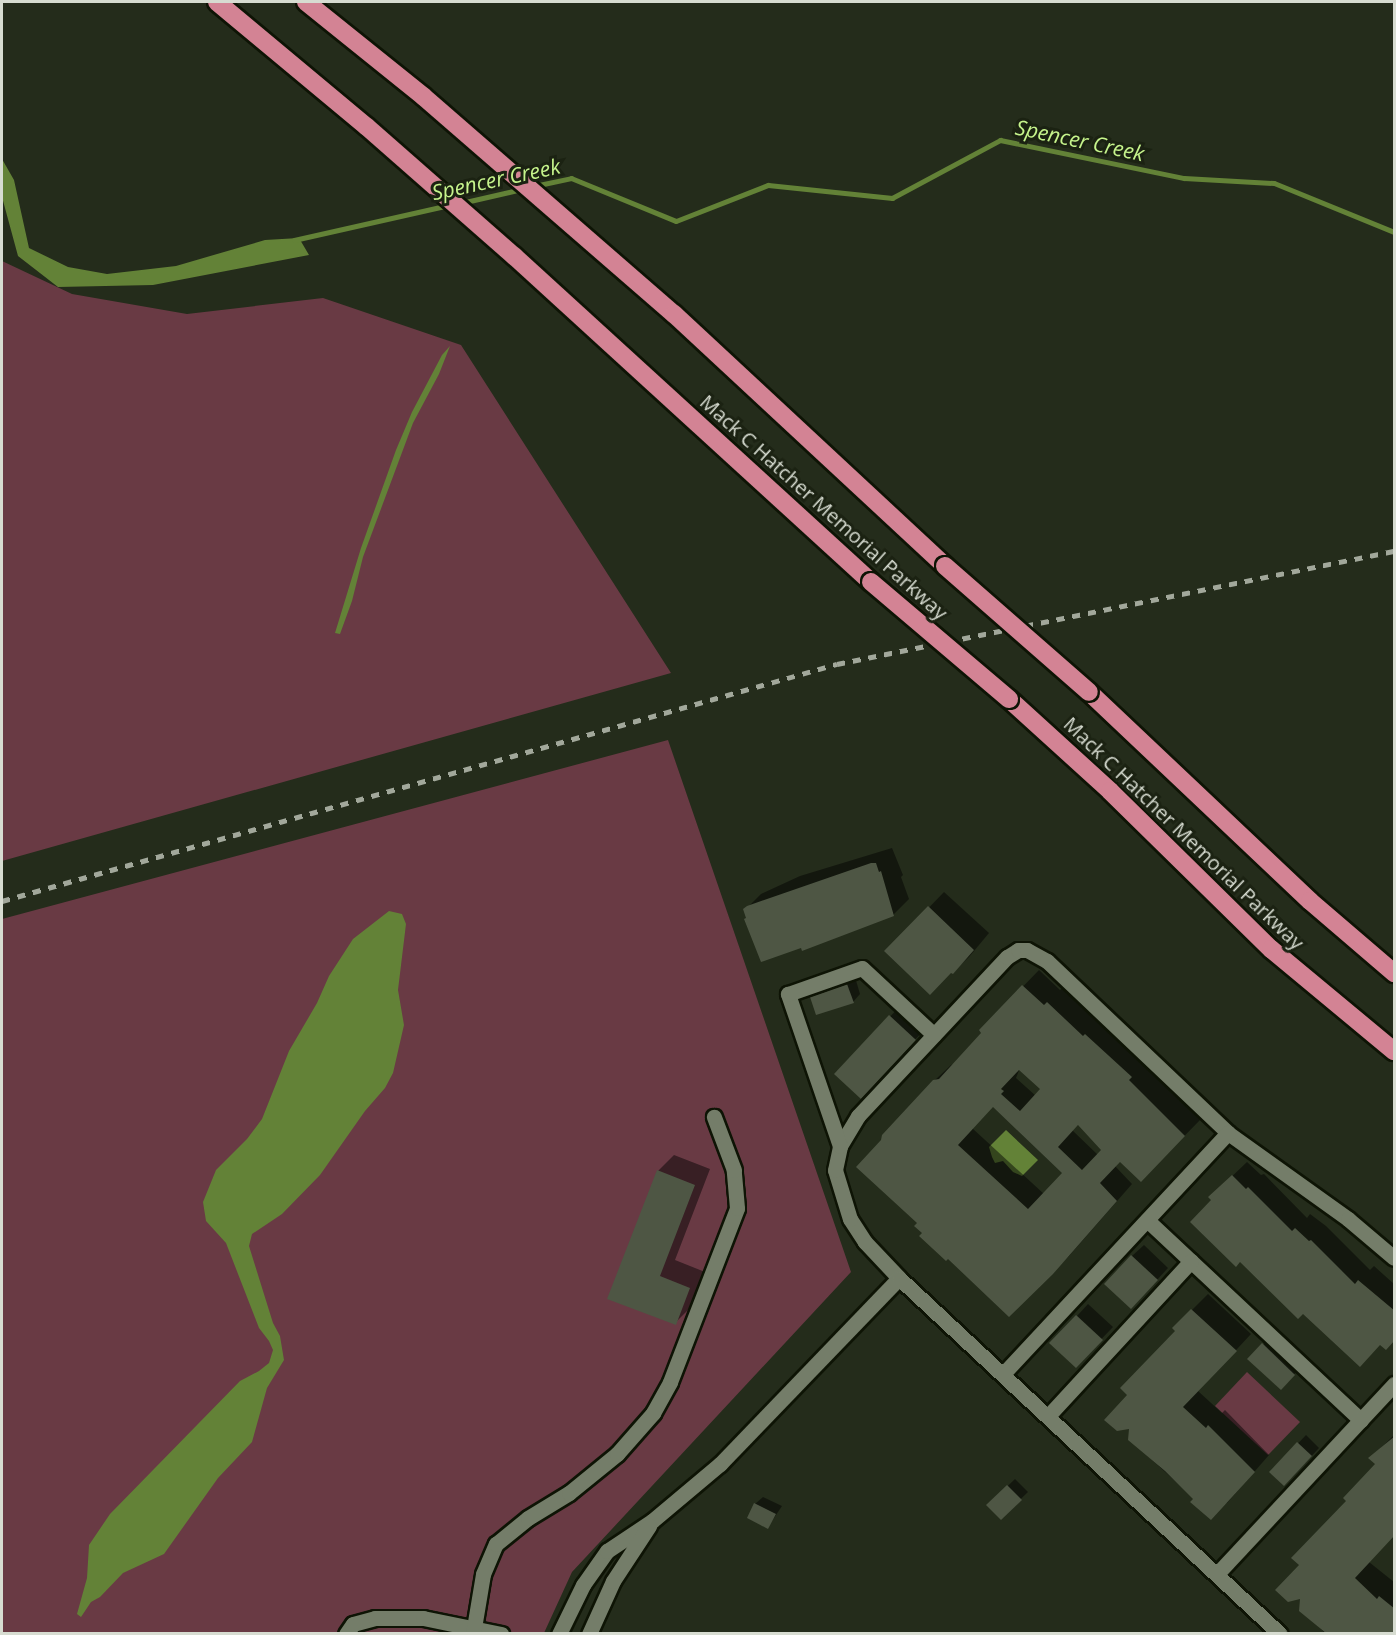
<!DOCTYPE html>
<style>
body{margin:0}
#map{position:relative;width:1396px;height:1635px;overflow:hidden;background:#242c1b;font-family:"Open Sans",sans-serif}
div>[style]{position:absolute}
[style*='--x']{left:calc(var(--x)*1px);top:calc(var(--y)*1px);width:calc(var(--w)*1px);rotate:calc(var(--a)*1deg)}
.green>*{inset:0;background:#693a44}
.water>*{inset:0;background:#638237}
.shadow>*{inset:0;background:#0007}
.stream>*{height:5px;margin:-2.5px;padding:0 2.5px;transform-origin:2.5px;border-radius:2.5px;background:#638237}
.building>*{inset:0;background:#4e5644}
.roads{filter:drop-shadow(2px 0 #0e1405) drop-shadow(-2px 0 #0e1405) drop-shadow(0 2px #0e1405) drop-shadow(0 -2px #0e1405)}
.street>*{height:15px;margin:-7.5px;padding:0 7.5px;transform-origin:7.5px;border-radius:7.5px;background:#747d69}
.highway>*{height:18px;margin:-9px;padding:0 9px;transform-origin:9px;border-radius:9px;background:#d38394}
.rail>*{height:4.5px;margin-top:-2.25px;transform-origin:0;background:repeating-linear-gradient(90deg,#a2a89b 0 8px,transparent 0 16px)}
.bridges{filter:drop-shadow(2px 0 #0e1405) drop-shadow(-2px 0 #0e1405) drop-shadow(0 2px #0e1405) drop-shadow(0 -2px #0e1405)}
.highway-bridge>*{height:18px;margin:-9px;padding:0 9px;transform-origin:9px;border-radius:9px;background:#d38394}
span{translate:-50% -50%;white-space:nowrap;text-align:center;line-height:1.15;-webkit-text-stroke:6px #1b2212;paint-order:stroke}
.street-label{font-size:20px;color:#d7dcd1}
.water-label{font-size:21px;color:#c6f48c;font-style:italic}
.frame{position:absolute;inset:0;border:3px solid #d7dcd1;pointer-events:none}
</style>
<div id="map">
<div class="green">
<i style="clip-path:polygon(2px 261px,72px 294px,187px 314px,323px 298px,461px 345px,671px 673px,2px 861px)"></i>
<i style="clip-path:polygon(668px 740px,851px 1272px,572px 1572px,544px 1633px,2px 1633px,2px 919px)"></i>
<i style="clip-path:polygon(1247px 1372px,1300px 1422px,1268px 1455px,1215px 1406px)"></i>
</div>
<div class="water">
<i style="clip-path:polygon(2px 159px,14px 180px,29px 248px,68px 267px,107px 274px,176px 266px,265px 240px,299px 238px,309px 255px,153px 285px,58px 287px,18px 256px,2px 197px)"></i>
<i style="clip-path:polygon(450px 346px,439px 374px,413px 423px,363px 557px,352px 601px,340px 634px,335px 633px,361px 548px,396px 450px,412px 412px,442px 355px)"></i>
<i style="clip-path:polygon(389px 911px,402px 914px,406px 924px,398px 990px,404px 1025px,393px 1073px,385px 1088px,365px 1111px,320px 1175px,282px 1214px,252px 1234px,249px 1246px,273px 1323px,280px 1336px,284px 1360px,267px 1388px,252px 1442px,218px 1478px,164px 1554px,123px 1573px,100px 1597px,91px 1602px,81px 1617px,77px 1614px,87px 1578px,89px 1545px,110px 1514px,240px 1381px,259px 1371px,269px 1363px,273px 1350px,269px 1341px,259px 1328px,226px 1243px,206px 1221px,203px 1202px,216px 1170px,247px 1139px,262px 1119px,289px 1051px,317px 1003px,329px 976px,353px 939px)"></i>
<i style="clip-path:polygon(1006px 1130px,1038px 1160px,1022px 1176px,1013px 1172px,1003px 1161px,995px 1163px,992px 1157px,989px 1147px)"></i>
</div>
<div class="shadow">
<i style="clip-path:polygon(892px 848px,903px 875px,901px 877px,909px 899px,893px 915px,745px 910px,761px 894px,800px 876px)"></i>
<i style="clip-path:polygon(944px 892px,989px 933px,969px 957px,953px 972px,887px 951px)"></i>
<i style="clip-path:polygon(evenodd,1039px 970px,1060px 990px,1063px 987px,1146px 1060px,1144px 1063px,1200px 1120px,1157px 1164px,1120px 1160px,1115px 1166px,1132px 1184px,1069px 1256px,1009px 1315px,924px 1233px,919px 1222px,934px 1081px,951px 1065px,955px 1064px,983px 1033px,981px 1030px,1039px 970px,1020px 1068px,1043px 1089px,1036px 1096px,1016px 1078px,1020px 1068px,1039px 970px,994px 1105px,1064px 1173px,1044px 1194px,972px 1128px,994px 1105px,1039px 970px,1079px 1124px,1103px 1150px,1098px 1155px,1072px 1130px,1079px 1124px)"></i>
<i style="clip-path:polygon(855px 977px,860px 994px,853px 1002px,811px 997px,819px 990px)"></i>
<i style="clip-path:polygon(902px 1004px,927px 1027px,872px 1085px,836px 1074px)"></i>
<i style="clip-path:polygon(674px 1155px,710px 1169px,675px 1260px,705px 1272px,691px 1307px,675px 1323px,609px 1298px,658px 1171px)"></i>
<i style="clip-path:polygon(1247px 1162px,1261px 1175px,1264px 1174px,1307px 1218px,1310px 1214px,1326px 1226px,1370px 1270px,1374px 1266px,1394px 1284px,1394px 1339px,1213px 1200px,1225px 1183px)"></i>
<i style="clip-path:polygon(1144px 1245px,1168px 1268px,1143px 1295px,1132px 1256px)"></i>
<i style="clip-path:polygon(1208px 1294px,1251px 1334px,1198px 1391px,1222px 1413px,1225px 1410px,1269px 1455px,1227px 1503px,1195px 1499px,1130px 1440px,1130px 1395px,1177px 1331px,1174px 1328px)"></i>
<i style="clip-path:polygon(1088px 1304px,1113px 1327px,1087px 1354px,1077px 1316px)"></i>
<i style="clip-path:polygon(1271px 1337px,1302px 1366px,1281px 1388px,1249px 1359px)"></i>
<i style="clip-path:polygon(1306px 1435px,1319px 1448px,1292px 1477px,1271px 1472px)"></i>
<i style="clip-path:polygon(1394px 1435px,1394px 1534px,1369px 1562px,1394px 1582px,1394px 1634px,1326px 1634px,1301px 1610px,1301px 1565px,1377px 1464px,1371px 1458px)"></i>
<i style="clip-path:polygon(1015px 1479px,1028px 1492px,1001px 1518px,988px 1505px)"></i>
<i style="clip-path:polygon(763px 1497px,782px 1506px,768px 1527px,755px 1504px)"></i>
</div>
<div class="stream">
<i style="--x:534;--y:186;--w:38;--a:-12"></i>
<i style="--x:571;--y:178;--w:113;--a:22.3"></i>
<i style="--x:676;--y:221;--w:99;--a:-21.4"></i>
<i style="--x:768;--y:185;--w:125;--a:6"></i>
<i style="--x:892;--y:198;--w:123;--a:-28.2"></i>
<i style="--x:1000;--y:140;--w:188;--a:11.7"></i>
<i style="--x:1184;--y:178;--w:90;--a:3.2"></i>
<i style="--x:1274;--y:183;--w:130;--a:22.2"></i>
<i style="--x:461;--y:203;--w:63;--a:-12.9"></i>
<i style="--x:294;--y:240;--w:159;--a:-12.7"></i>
</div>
<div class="building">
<i style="clip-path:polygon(871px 863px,876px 863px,879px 872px,881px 871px,894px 916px,802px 951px,801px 948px,761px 962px,744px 919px,746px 918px,743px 909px,747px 906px)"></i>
<i style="clip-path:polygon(928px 906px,974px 950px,953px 974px,951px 973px,930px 995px,884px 951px)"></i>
<i style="clip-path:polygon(847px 984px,854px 1003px,816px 1015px,810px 997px)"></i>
<i style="clip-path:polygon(evenodd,1022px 985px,1044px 1005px,1047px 1002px,1083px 1036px,1085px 1034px,1132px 1077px,1129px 1080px,1185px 1136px,1141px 1182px,1120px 1162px,1100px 1183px,1117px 1201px,1053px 1274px,1009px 1317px,948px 1259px,946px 1261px,919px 1236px,922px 1233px,914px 1226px,917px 1223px,856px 1167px,881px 1140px,882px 1135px,933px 1080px,939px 1079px,981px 1033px,979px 1030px,1022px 985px,1019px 1070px,1040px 1089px,1020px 1111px,1001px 1094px,1004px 1091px,1001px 1089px,1019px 1070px,1022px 985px,993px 1107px,1062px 1173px,1028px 1209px,958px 1145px,993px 1107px,1022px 985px,1078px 1125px,1101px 1150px,1082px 1170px,1058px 1147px,1078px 1125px)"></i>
<i style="clip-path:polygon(889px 1015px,916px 1040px,861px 1099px,834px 1074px)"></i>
<i style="clip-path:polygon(657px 1170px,695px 1185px,660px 1276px,690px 1288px,676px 1325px,607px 1299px)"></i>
<i style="clip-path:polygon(1232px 1175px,1246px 1189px,1248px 1187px,1292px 1231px,1295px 1228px,1309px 1241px,1311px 1240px,1355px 1284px,1358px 1280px,1395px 1311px,1395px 1340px,1386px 1350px,1380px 1345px,1360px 1367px,1303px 1314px,1298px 1319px,1240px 1262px,1236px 1267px,1190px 1222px,1211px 1200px,1208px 1197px)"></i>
<i style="clip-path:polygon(1131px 1255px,1158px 1280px,1131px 1309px,1104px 1284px)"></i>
<i style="clip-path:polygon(1191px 1309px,1237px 1351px,1183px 1407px,1206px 1428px,1208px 1425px,1255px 1472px,1211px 1520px,1190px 1502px,1193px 1499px,1165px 1471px,1128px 1440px,1129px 1429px,1117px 1431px,1104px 1420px,1127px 1395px,1120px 1388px,1175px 1331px,1172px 1328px)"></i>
<i style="clip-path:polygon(1076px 1315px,1103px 1340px,1076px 1368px,1049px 1343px)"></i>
<i style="clip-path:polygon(1262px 1343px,1295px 1375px,1281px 1390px,1247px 1359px)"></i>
<i style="clip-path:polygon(1395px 1436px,1395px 1535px,1355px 1578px,1377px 1599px,1379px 1596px,1395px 1609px,1395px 1634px,1327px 1634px,1299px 1611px,1300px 1599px,1288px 1602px,1275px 1590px,1299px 1565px,1291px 1558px,1346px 1501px,1343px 1498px,1375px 1464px,1368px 1458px)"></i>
<i style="clip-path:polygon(1297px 1442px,1312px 1456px,1284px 1486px,1269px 1472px)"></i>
<i style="clip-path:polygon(1007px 1485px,1022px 1500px,1001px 1520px,986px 1505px)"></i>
<i style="clip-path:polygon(754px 1503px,776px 1514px,768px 1529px,747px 1518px)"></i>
</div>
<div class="roads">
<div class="street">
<i style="--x:840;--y:1146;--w:35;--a:-59"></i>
<i style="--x:858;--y:1116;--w:218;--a:-46.9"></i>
<i style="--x:1007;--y:957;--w:13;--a:-32"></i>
<i style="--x:1018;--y:950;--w:9;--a:0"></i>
<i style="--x:1027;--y:950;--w:23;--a:29"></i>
<i style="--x:1047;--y:961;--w:250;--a:43.5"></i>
<i style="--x:1228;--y:1133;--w:148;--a:35.6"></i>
<i style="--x:1348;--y:1219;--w:60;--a:40.3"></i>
<i style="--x:1147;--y:1220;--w:293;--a:43.1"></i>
<i style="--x:899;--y:1278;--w:50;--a:-133.4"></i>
<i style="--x:865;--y:1242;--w:27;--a:-123"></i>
<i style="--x:850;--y:1219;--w:51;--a:-107"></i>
<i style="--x:835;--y:1170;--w:25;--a:-78"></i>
<i style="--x:840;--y:1146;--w:161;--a:-108.9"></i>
<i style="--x:788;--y:994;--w:78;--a:-19.4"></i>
<i style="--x:862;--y:968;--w:98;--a:42.9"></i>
<i style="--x:1003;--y:1374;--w:330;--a:-47"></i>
<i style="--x:1048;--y:1416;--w:211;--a:-47.3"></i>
<i style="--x:1217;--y:1574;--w:260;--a:-47"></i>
<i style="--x:346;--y:1634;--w:12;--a:-55"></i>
<i style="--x:353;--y:1624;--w:23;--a:-15"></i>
<i style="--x:375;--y:1618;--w:48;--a:0"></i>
<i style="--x:423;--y:1618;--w:80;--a:11.6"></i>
<i style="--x:473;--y:1634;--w:61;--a:-80.5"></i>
<i style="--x:483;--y:1574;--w:33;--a:-67"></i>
<i style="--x:496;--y:1544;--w:41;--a:-39.1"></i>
<i style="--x:528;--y:1518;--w:48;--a:-31.4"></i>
<i style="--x:569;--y:1493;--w:62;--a:-39.1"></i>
<i style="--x:617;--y:1454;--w:55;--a:-48.7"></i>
<i style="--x:653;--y:1413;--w:35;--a:-61"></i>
<i style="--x:670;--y:1382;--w:186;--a:-68.9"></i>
<i style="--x:737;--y:1208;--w:38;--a:-95"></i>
<i style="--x:734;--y:1170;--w:57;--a:-110.7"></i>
<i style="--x:559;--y:1634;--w:55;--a:-63.9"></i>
<i style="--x:583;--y:1585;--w:42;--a:-54.8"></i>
<i style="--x:607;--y:1551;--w:54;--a:-33.7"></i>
<i style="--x:652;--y:1521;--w:89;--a:-40"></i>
<i style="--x:720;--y:1464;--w:258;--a:-46.1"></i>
<i style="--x:899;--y:1278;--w:521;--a:43.06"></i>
<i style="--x:589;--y:1634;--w:58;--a:-65.6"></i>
<i style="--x:613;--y:1581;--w:66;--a:-56.8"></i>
</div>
<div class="highway">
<i style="--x:217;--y:2;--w:195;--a:39.8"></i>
<i style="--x:367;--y:127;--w:196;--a:41.3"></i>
<i style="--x:514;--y:256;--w:483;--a:42.4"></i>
<i style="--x:306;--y:2;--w:151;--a:38.8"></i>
<i style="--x:424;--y:97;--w:331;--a:41"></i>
<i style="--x:674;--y:314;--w:370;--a:42.9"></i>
<i style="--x:1089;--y:692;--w:304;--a:43.4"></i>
<i style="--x:1310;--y:901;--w:111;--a:40.6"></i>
<i style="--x:1009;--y:699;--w:137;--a:42.3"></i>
<i style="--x:1110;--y:791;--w:226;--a:44.5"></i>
<i style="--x:1271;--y:949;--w:160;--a:39.7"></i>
</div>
</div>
<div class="rail">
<i style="--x:2;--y:901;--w:868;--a:-15.85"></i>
<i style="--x:837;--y:664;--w:568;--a:-11.47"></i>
</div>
<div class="bridges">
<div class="highway-bridge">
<i style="--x:945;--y:566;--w:191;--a:41.2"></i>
<i style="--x:871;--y:582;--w:181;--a:40.3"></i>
</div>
</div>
<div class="street-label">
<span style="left:824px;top:507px;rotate:42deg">Mack C Hatcher Memorial Parkway</span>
<span style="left:1184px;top:833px;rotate:44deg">Mack C Hatcher Memorial Parkway</span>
</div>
<div class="water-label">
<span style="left:1080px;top:140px;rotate:12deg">Spencer Creek</span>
<span style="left:496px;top:179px;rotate:-12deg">Spencer Creek</span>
</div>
<div class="frame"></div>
</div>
